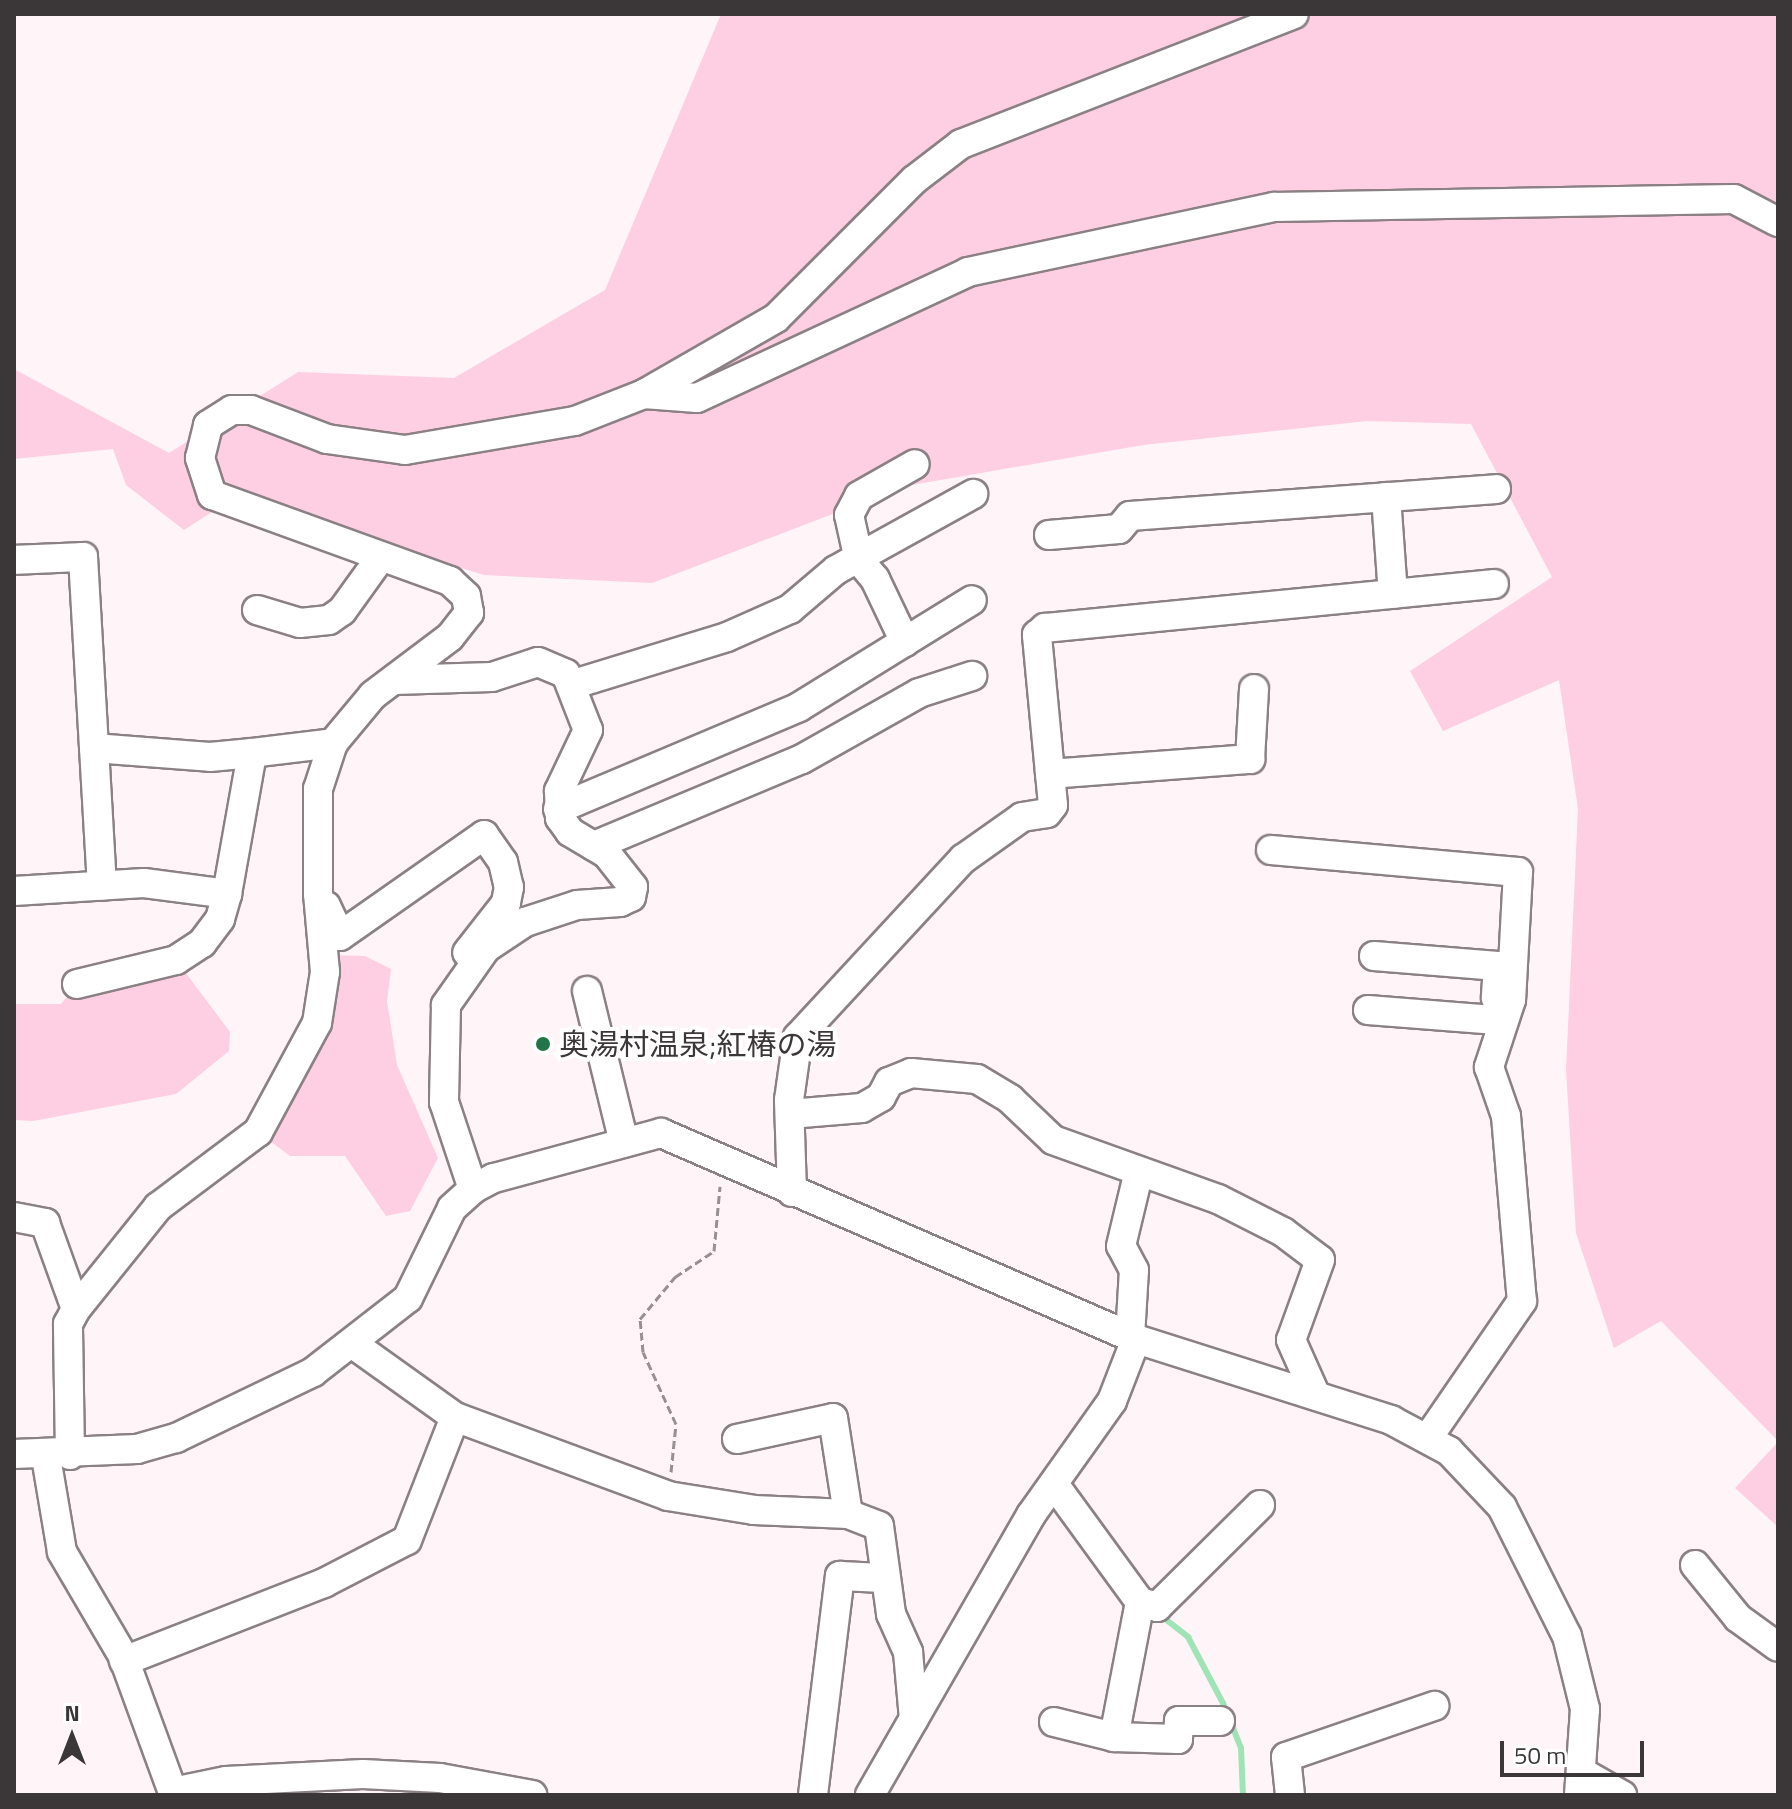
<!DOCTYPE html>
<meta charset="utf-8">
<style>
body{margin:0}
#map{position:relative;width:1792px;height:1809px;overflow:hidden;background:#fff4f8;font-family:"Titillium Web","Noto Sans JP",sans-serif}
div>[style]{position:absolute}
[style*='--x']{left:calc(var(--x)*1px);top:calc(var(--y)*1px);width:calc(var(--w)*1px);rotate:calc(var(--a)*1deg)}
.green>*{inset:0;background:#fecee2}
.stream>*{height:6px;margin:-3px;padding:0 3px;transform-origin:3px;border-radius:3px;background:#9fe4b6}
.path>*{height:3px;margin-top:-1.5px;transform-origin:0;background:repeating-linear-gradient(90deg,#979093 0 8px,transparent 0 12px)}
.roads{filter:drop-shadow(2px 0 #8b8185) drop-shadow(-2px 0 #8b8185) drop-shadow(0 2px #8b8185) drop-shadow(0 -2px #8b8185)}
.minor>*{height:28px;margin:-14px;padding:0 14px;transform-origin:14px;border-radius:14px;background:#fff}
.dots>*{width:22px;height:22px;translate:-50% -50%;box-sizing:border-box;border:4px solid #fff;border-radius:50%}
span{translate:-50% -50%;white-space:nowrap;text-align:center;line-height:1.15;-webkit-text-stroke:8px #fff;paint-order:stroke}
.poi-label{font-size:30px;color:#3b3638}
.left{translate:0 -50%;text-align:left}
.frame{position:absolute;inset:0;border:16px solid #3b3638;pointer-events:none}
.north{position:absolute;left:32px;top:1697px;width:80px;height:80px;-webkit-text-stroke:6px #fff;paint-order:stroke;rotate:0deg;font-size:22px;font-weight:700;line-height:32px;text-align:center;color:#3b3638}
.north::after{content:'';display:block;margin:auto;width:28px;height:36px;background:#3b3638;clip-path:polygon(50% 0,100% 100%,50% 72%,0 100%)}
.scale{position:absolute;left:1500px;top:1741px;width:144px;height:36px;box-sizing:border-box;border:4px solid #3b3638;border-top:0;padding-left:10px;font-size:24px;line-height:28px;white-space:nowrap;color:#3b3638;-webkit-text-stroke:6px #fff;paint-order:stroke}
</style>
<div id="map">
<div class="green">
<i style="clip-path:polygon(721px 14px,1778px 14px,1778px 1441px,1661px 1321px,1614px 1348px,1576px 1233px,1566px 1070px,1578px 809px,1559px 680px,1443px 731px,1410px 671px,1552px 577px,1471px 424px,1367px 421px,1143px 445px,906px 486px,652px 583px,484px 575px,235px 497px,184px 530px,126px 485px,113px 449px,14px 459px,14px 369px,169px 453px,298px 372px,454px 378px,605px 290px)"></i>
<i style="clip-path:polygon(325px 955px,365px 956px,391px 969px,387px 1001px,397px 1065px,438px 1158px,410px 1211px,386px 1216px,345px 1156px,290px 1156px,258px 1132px,304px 1049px)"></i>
<i style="clip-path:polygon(176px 960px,230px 1032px,229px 1051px,176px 1094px,33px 1121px,14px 1120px,14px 1004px,61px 1004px,77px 984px)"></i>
<i style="clip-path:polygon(1778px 1442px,1778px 1527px,1735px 1488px)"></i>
</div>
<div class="stream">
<i style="--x:1164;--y:1618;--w:31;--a:38"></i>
<i style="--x:1188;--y:1637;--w:75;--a:62.1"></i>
<i style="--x:1223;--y:1703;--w:48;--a:68.2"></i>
<i style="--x:1241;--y:1748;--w:47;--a:87.6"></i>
</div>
<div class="path">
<i style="--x:671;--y:1472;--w:48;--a:-84.1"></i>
<i style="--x:676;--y:1424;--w:79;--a:-114.6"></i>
<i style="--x:643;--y:1352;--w:33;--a:-95"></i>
<i style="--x:640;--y:1319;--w:55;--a:-50.2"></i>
<i style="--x:675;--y:1277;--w:47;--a:-33.7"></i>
<i style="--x:714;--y:1251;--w:65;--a:-84.7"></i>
</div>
<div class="roads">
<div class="minor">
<i style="--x:644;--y:394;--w:53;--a:4.3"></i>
<i style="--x:697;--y:398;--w:299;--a:-24.9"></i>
<i style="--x:968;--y:272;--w:313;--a:-12"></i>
<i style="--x:1274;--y:207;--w:460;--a:-1"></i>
<i style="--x:1734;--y:199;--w:50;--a:27.6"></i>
<i style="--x:1386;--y:497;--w:97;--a:85.9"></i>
<i style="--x:1049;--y:535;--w:70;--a:-4.9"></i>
<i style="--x:1119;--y:529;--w:17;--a:-50"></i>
<i style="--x:1130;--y:516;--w:367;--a:-4.2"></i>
<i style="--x:14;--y:560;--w:69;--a:-2.5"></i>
<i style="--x:83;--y:557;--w:329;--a:86.7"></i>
<i style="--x:257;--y:610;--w:45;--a:16.8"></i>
<i style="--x:300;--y:623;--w:29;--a:-6"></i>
<i style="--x:329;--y:620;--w:16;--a:-35"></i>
<i style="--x:342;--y:611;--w:67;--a:-54.2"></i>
<i style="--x:905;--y:642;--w:70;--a:-115.5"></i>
<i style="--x:875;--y:579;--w:25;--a:-130"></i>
<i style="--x:859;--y:560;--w:46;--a:-102.5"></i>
<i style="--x:849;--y:515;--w:21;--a:-62"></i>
<i style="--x:859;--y:496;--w:64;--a:-29.7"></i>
<i style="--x:394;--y:680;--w:98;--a:-1.8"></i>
<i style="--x:492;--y:677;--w:48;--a:-18.1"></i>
<i style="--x:538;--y:662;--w:30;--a:23"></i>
<i style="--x:566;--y:674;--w:60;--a:68.6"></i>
<i style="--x:588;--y:730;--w:68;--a:115.4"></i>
<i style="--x:559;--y:791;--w:27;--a:88"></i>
<i style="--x:560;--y:818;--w:17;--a:54"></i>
<i style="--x:570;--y:832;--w:43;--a:30.7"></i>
<i style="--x:607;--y:854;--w:42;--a:51.8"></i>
<i style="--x:633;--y:887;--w:10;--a:101"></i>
<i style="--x:631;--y:897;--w:12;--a:156"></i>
<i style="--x:620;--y:902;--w:43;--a:176"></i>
<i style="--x:577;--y:905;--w:55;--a:161.9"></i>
<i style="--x:525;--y:922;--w:47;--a:146.3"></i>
<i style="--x:486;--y:948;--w:70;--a:125.1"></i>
<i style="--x:446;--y:1005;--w:97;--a:91.2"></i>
<i style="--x:444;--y:1102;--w:92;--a:71.6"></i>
<i style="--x:571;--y:685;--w:163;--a:-17.1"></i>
<i style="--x:727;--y:637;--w:69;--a:-24"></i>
<i style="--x:790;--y:609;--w:60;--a:-40.3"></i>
<i style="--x:836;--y:570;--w:157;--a:-29"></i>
<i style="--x:94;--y:748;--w:116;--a:4.4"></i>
<i style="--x:210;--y:757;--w:42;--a:-5.4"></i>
<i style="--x:1050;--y:774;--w:201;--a:-4.3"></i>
<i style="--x:1250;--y:759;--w:70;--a:-86.7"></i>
<i style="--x:558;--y:809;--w:262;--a:-22.9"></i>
<i style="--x:799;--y:707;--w:203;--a:-31.7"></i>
<i style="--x:594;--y:846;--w:225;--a:-22.7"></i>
<i style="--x:802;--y:759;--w:134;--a:-29.4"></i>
<i style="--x:919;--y:693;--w:56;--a:-17.8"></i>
<i style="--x:1271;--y:850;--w:248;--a:5.1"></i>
<i style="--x:1518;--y:872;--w:128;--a:93.1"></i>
<i style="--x:1511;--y:1000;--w:71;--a:108.2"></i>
<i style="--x:1489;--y:1067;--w:52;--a:70.9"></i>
<i style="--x:1506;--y:1116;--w:186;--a:85.1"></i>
<i style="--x:1522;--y:1301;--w:166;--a:124.5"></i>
<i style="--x:14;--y:891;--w:130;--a:-3.5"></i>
<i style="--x:144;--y:883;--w:84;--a:7.5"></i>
<i style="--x:227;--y:894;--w:143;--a:-79.9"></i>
<i style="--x:252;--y:753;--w:82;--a:-7"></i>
<i style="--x:326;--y:906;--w:33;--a:65"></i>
<i style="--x:340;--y:936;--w:176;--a:-35"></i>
<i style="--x:484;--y:835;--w:33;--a:55"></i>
<i style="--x:503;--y:862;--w:26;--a:77"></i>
<i style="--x:509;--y:887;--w:16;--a:101"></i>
<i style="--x:506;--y:903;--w:63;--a:128"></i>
<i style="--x:1374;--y:956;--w:124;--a:4.6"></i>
<i style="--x:1498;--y:966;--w:32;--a:94"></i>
<i style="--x:77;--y:984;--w:102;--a:-13.6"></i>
<i style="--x:176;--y:960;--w:31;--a:-33"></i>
<i style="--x:202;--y:943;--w:30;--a:-53"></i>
<i style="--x:220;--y:919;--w:26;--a:-74"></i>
<i style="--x:587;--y:991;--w:156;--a:76.3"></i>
<i style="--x:1368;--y:1010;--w:126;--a:4.5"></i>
<i style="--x:790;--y:1114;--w:72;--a:-4.8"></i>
<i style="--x:862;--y:1108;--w:22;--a:-30"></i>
<i style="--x:881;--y:1097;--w:17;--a:-62"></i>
<i style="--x:889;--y:1082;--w:24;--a:-22"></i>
<i style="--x:911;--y:1073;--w:66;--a:5.2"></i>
<i style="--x:977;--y:1079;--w:39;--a:31"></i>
<i style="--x:1010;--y:1099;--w:59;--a:43.6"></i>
<i style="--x:1053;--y:1140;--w:175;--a:19.7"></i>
<i style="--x:1218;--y:1199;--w:73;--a:26.9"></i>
<i style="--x:1283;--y:1232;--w:46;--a:37.1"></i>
<i style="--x:1320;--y:1260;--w:85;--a:109.9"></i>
<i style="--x:1291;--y:1340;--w:61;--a:65.9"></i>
<i style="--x:792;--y:1192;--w:92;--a:-91.9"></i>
<i style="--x:789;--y:1100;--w:64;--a:-81.9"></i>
<i style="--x:798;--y:1037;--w:243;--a:-47.2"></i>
<i style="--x:963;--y:859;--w:72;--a:-35.4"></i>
<i style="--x:1022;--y:817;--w:25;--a:-9"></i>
<i style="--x:1047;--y:813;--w:10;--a:-53"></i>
<i style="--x:1053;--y:805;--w:171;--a:-95.4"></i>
<i style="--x:1037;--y:635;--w:11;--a:-41"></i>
<i style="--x:1045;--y:628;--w:451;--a:-5.6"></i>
<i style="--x:14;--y:1217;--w:32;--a:11"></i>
<i style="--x:45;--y:1223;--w:91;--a:70.2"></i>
<i style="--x:1130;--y:1337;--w:67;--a:-86.6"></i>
<i style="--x:1134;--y:1270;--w:27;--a:-118"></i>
<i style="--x:1121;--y:1246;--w:77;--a:-76.5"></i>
<i style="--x:353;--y:1344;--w:125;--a:35.6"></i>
<i style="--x:455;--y:1417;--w:227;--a:20.3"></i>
<i style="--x:668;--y:1496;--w:87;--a:9.2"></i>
<i style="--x:754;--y:1510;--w:94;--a:2.4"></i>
<i style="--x:848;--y:1514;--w:33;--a:21"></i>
<i style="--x:879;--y:1526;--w:89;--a:82.2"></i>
<i style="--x:891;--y:1614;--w:42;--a:65.9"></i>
<i style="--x:908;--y:1652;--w:67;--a:84.9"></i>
<i style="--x:737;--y:1439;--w:98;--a:-12.3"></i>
<i style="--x:833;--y:1418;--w:97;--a:81.1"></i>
<i style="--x:14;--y:1454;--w:123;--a:-2.3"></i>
<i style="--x:137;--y:1449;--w:41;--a:-15.8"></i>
<i style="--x:176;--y:1438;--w:152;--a:-25.7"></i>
<i style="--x:313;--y:1372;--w:120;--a:-37.9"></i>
<i style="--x:408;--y:1298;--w:100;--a:-63.9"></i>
<i style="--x:452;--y:1208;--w:28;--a:-42"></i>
<i style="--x:473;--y:1189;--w:24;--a:-28"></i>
<i style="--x:494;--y:1178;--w:173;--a:-15.1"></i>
<i style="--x:661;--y:1133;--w:518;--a:23.45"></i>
<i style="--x:1136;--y:1339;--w:268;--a:17.6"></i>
<i style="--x:1391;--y:1420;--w:66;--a:28.1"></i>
<i style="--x:1449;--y:1451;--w:77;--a:46.6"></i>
<i style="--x:1502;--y:1507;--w:144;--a:63.3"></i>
<i style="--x:1567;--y:1636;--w:75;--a:76.1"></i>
<i style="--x:1585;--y:1709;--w:86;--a:94"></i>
<i style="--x:70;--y:1455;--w:131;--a:-90.9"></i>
<i style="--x:68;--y:1324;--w:17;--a:-62"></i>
<i style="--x:76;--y:1309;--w:131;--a:-51.2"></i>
<i style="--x:158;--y:1207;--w:125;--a:-36.9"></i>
<i style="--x:258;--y:1132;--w:124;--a:-61.6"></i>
<i style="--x:317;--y:1023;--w:52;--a:-81.1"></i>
<i style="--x:325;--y:972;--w:78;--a:-95.1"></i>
<i style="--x:318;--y:894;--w:105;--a:-90"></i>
<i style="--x:318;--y:789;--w:48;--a:-71.9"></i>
<i style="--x:333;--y:743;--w:62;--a:-50.2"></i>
<i style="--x:373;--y:695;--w:96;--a:-37"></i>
<i style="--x:450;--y:637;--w:31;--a:-52"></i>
<i style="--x:469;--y:613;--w:17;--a:-100"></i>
<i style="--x:466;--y:596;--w:22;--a:-137"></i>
<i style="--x:450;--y:581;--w:253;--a:-160.1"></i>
<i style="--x:212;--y:495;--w:39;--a:-108"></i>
<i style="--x:200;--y:458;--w:34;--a:-76"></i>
<i style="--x:208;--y:425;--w:28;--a:-32"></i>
<i style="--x:232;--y:410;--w:19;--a:0"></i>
<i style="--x:251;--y:410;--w:81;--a:20.9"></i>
<i style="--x:327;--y:439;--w:79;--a:8"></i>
<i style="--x:405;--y:450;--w:172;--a:-9.7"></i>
<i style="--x:575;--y:421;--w:74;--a:-21.4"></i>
<i style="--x:644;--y:394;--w:152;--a:-29.9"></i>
<i style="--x:776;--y:318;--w:195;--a:-45"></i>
<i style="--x:914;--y:180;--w:59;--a:-37.5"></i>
<i style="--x:961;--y:144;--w:357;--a:-21.3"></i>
<i style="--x:46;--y:1457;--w:96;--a:80.4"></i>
<i style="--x:62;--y:1552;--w:121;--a:59.6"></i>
<i style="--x:123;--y:1656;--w:148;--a:69.9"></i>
<i style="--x:1054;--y:1484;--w:146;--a:53.9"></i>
<i style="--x:1140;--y:1602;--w:18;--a:16"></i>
<i style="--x:1157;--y:1607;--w:145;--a:-44.7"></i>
<i style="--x:1695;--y:1565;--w:68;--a:50.9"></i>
<i style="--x:1738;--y:1618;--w:49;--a:35.9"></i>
<i style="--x:124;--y:1661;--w:215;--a:-21.3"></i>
<i style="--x:324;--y:1583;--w:93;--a:-27.4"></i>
<i style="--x:407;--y:1540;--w:132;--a:-68.7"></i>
<i style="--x:1054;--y:1722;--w:62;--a:14"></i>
<i style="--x:1114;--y:1737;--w:64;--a:1.8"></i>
<i style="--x:1178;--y:1739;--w:18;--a:-87"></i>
<i style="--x:1179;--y:1721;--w:41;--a:0"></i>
<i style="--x:1114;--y:1737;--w:137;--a:-79.1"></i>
<i style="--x:1583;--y:1773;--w:45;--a:29.4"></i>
<i style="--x:173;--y:1792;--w:54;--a:-11.7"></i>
<i style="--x:226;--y:1781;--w:137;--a:-2.9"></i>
<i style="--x:363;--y:1774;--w:77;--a:3"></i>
<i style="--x:440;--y:1778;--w:94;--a:10.5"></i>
<i style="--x:813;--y:1795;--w:221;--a:-83"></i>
<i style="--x:840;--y:1576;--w:43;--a:2.7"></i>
<i style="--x:870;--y:1795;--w:323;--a:-60.1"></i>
<i style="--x:1031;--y:1515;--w:140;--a:-54.6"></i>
<i style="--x:1112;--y:1401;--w:66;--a:-68.8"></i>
<i style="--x:1290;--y:1795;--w:38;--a:-96"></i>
<i style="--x:1286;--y:1757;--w:157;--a:-19"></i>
</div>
</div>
<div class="dots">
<i style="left:543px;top:1044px;background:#217547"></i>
</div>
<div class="poi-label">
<span class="left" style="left:559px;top:1044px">奥湯村温泉;紅椿の湯</span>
</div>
<div class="frame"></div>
<div class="north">N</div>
<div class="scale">50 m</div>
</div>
